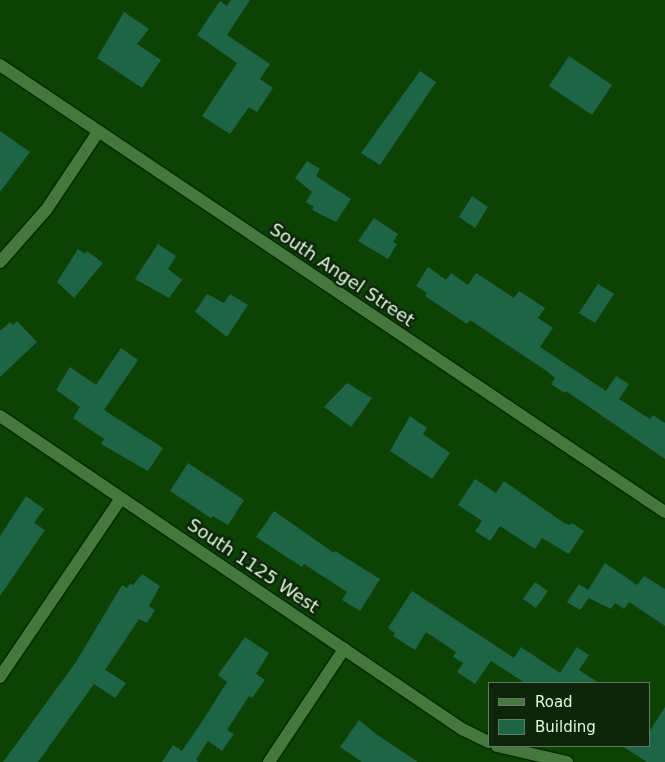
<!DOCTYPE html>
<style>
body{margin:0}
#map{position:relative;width:665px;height:762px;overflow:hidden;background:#0c4304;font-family:"DejaVu Sans",sans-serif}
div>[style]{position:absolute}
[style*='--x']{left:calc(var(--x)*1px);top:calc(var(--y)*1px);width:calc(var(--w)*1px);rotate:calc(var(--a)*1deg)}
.building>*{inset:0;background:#1e6446}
.roads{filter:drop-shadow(1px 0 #002700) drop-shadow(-1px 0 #002700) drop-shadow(0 1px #002700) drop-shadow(0 -1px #002700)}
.street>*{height:12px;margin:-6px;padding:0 6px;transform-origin:6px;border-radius:6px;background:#44783c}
.secondary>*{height:12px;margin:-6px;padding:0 6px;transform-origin:6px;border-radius:6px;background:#44783c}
span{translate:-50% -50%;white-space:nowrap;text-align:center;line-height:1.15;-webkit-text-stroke:5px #0e240b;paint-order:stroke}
.street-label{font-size:18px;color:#dffcdb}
.legend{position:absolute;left:488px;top:682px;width:162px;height:65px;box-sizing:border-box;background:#0e240b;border:1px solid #627a5e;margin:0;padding:6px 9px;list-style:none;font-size:15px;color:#dffcdb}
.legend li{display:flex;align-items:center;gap:10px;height:25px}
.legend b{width:25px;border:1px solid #627a5e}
</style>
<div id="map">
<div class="building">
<i style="clip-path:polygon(231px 0,250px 0,227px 35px,270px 64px,260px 79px,273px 88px,257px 112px,249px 107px,230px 134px,202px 116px,237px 63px,197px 35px,220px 1px,227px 6px)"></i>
<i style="clip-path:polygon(124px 12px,149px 29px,137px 44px,161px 60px,142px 88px,97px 58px)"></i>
<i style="clip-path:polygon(569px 56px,612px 85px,592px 115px,549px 86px)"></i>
<i style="clip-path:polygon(420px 71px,436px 82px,380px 165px,361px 153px)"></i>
<i style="clip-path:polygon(0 131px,30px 152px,0 192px)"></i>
<i style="clip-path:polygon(307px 161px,320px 169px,316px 176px,351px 199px,336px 222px,312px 210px,314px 207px,306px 202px,312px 192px,295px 178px)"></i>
<i style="clip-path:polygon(472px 196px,488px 207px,475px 228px,459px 217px)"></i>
<i style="clip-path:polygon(374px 218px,398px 234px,393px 242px,397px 244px,388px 259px,358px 241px)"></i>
<i style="clip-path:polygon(158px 244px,176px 256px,168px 269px,182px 280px,169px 298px,135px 279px)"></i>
<i style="clip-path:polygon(78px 249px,85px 254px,87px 251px,103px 263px,74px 298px,57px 282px)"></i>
<i style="clip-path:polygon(428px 267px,446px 280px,451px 273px,468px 285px,476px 273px,514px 298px,519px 291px,545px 308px,538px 318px,553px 328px,540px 347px,606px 391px,616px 376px,629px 384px,619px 399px,650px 419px,653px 415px,665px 423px,665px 459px,566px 391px,565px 393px,551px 384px,555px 378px,548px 372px,470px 320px,467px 324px,425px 296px,427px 293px,416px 286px)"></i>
<i style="clip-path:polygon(598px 284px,614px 294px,595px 323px,579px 313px)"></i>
<i style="clip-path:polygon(207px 294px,224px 303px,230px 294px,248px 305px,227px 337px,195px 312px)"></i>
<i style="clip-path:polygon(17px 321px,37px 342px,0 377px,0 331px,10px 322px,13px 325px)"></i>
<i style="clip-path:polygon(121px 348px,138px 360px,104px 410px,163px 448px,148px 471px,101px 444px,104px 439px,73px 418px,80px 407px,56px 390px,70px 367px,96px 385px)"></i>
<i style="clip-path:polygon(347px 383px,372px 398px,351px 427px,324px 407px)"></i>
<i style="clip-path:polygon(410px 416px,427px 428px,423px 434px,450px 453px,432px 479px,390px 451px)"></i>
<i style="clip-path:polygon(188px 463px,244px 500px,228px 525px,213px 516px,211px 518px,170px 491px)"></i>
<i style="clip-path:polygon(475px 479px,496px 493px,504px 481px,564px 523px,570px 525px,572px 523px,584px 531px,569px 554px,542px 538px,535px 549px,500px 526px,490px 541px,475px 531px,482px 521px,458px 505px)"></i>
<i style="clip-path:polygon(26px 496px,44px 509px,34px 523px,45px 530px,0 596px,0 536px)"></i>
<i style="clip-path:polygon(274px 511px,334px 553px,335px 551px,380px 579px,360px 611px,342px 600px,347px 592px,304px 564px,302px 567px,256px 537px)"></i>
<i style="clip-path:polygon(605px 563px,637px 585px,644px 576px,665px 589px,665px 626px,629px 602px,624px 609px,615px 603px,611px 609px,589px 598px,580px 610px,567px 602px,579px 584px,588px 590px)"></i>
<i style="clip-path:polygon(142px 574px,160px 586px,149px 606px,155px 610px,147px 623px,139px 619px,105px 670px,126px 683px,115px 698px,94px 684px,38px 762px,3px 762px,76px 662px,122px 585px,127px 588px,130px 584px,133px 585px)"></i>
<i style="clip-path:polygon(535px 582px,548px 591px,536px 608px,523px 599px)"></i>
<i style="clip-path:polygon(412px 591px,514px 658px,521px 647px,560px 673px,577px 647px,589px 655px,579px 670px,599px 683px,525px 683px,491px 661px,475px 684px,457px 672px,463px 663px,453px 657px,456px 652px,426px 632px,415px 650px,393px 636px,395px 633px,388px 628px)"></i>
<i style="clip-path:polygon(245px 637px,269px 653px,256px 674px,265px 680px,252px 698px,249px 696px,227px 730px,234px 734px,222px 751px,208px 741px,196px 760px,199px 762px,162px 762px,173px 745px,182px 751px,205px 717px,227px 682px,218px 675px)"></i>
<i style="clip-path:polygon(665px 707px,665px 762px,647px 762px,622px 746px,649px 746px,649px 732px)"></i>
<i style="clip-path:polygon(359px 720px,376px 734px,418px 762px,362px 762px,340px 747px)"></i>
</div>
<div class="roads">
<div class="street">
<i style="--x:0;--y:262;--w:69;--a:-48.5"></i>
<i style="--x:46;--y:210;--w:94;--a:-56.3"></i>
<i style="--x:0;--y:416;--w:558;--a:34.12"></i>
<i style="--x:462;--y:729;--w:30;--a:26"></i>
<i style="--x:0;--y:677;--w:216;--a:-55.9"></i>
<i style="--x:497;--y:746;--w:72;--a:12.9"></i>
<i style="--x:269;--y:762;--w:136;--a:-56.4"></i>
</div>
<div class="secondary">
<i style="--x:0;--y:65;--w:801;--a:33.91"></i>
</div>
</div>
<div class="street-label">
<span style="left:342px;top:275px;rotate:34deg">South Angel Street</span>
<span style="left:253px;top:566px;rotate:34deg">South 1125 West</span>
</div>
<ul class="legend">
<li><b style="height:6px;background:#44783c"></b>Road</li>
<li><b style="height:14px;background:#1e6446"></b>Building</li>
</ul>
</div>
